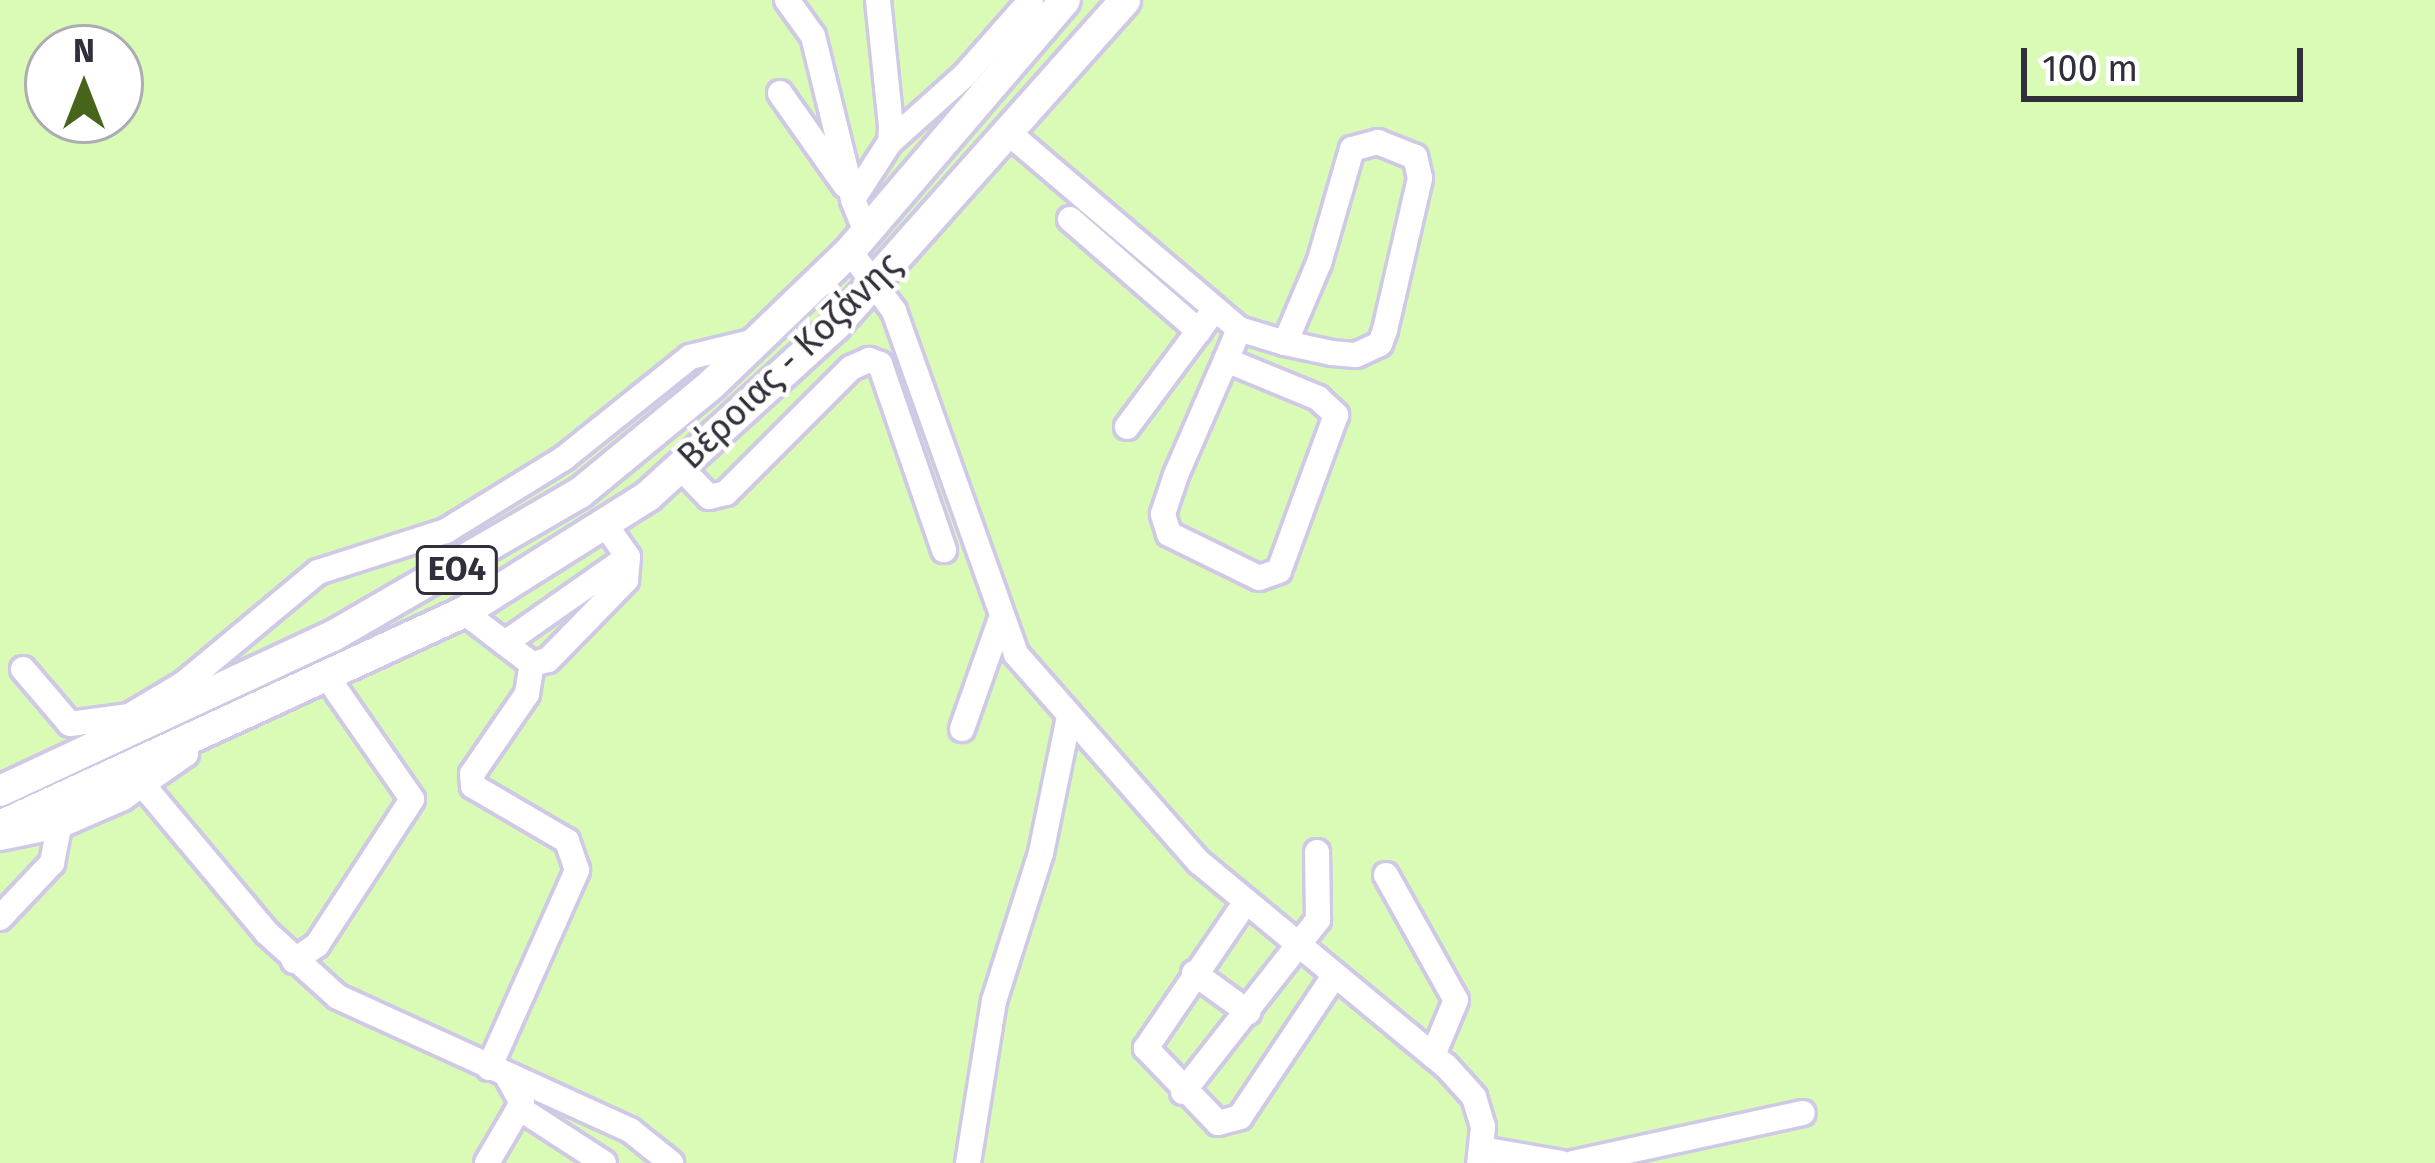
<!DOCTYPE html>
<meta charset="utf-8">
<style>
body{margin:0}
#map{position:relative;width:2435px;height:1163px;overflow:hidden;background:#fbfbfb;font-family:"Fira Sans",sans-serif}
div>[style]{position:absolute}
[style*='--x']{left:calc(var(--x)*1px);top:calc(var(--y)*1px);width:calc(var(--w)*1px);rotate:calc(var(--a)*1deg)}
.green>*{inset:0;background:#d9fbb6}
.roads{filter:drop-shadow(3px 0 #d0c9e6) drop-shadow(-3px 0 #d0c9e6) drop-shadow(0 3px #d0c9e6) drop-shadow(0 -3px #d0c9e6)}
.minor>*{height:24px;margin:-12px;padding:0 12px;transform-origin:12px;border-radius:12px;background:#fff}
.major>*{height:30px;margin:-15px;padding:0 15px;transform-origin:15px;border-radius:15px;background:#fff}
span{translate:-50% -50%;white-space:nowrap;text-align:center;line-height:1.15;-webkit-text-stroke:9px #fff;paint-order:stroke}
.shield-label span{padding:3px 9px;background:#fff;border:3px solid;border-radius:9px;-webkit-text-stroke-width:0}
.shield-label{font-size:33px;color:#322f3a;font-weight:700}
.street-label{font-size:36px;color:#322f3a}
.north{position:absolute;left:24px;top:24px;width:120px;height:120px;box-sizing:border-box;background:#fff;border:3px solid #adacb0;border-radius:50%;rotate:0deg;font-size:33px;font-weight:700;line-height:48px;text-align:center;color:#322f3a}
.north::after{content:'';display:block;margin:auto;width:42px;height:54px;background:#46651a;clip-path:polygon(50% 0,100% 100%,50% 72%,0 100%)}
.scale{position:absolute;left:2021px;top:48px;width:282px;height:54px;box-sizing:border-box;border:6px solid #322f3a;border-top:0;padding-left:15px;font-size:36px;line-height:42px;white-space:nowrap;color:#322f3a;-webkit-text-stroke:9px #fff;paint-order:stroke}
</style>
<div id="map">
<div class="green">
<i style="clip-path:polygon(evenodd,0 0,2435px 0,2435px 1163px,0 1163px,0 0,48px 48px,120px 48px,120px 120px,48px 120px,48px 48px)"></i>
</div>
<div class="roads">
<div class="minor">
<i style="--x:787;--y:0;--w:44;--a:54.2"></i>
<i style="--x:813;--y:36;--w:168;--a:76.2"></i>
<i style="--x:780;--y:93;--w:113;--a:54.8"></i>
<i style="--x:1010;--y:134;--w:301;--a:40.4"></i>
<i style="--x:1239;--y:329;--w:48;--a:16.9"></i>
<i style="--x:1285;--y:343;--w:48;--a:12"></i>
<i style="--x:1332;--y:353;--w:24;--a:5"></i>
<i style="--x:1356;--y:355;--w:26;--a:-25"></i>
<i style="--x:1380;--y:344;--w:15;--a:-70"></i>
<i style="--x:1385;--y:330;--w:156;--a:-77"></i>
<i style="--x:1420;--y:178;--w:22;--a:-103"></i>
<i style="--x:1415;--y:157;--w:40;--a:-158"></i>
<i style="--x:1378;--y:142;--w:27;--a:165"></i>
<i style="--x:1352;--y:149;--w:119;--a:106.1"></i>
<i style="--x:1319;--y:263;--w:87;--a:113"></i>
<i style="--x:890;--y:142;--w:101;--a:-41.8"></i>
<i style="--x:965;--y:75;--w:100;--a:-48.7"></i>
<i style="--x:1070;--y:219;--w:171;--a:41"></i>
<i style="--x:866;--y:232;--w:35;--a:-112"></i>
<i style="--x:853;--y:199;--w:68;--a:-57"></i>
<i style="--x:890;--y:142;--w:16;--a:-86"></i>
<i style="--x:891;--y:126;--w:127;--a:-95.9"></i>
<i style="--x:850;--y:251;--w:74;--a:53.7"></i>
<i style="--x:894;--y:311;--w:364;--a:70.4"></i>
<i style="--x:1016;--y:654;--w:277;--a:48.7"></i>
<i style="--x:1199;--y:862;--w:320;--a:39.6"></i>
<i style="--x:1446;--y:1066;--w:42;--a:47.9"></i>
<i style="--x:1474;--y:1097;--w:31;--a:73"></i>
<i style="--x:1483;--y:1127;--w:36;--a:96"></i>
<i style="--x:1226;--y:360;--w:100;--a:22.4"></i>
<i style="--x:1318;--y:398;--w:25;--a:43"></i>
<i style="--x:1336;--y:415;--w:166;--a:110.1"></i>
<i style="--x:1279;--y:571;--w:21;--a:161"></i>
<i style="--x:1259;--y:578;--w:100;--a:-153.9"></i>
<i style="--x:1169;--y:534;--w:21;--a:-107"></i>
<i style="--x:1163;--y:514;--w:41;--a:-71.6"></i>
<i style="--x:1176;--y:475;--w:125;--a:-66.5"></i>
<i style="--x:1226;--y:360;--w:34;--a:-67"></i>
<i style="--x:1127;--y:427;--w:137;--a:-53.3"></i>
<i style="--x:681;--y:468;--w:40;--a:46"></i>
<i style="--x:709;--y:497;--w:17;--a:-13"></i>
<i style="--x:726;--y:493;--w:177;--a:-45"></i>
<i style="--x:851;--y:368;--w:20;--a:-24"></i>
<i style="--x:869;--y:360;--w:12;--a:20"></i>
<i style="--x:880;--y:364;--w:197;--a:71"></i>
<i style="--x:464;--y:612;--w:86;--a:37.4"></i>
<i style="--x:532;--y:664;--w:16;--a:-14"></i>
<i style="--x:548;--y:660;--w:112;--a:-45.7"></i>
<i style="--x:626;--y:580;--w:23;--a:-85"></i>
<i style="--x:628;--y:557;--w:38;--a:-125"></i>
<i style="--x:505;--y:643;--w:150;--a:-35"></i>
<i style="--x:23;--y:669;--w:72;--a:49.5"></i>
<i style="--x:70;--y:724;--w:60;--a:-7.7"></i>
<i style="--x:129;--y:716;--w:63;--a:-30.7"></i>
<i style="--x:183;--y:684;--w:175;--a:-39.7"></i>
<i style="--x:318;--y:572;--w:134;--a:-17.8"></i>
<i style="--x:446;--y:531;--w:139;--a:-31.7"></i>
<i style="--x:564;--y:458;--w:161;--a:-38.7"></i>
<i style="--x:690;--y:357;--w:71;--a:-13.8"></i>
<i style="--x:962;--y:729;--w:114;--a:-70.6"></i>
<i style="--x:142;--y:784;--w:193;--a:50"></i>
<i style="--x:266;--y:932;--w:97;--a:42.1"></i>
<i style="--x:338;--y:997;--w:321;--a:24.5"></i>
<i style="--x:630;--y:1130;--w:53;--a:38.8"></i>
<i style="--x:0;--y:838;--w:60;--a:-11.5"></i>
<i style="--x:59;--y:826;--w:70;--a:-23.6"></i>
<i style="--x:123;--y:798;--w:77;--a:-34.9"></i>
<i style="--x:1386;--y:875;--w:143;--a:60.8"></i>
<i style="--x:1456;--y:1000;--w:60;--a:112.7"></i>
<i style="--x:1245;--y:903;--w:176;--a:124.3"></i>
<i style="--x:1146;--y:1048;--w:104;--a:46.2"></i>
<i style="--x:1218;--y:1123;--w:23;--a:-15"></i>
<i style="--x:1240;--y:1117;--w:169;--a:-56.3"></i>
<i style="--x:0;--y:918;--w:76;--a:-46.6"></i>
<i style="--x:52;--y:863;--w:38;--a:-79"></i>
<i style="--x:294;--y:961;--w:28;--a:-35"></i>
<i style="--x:317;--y:945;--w:174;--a:-56.9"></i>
<i style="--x:412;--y:799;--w:147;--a:-124.8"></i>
<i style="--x:1194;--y:973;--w:67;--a:35.8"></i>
<i style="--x:489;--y:1068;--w:217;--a:-66"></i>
<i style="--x:577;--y:870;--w:31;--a:-109"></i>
<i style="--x:567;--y:841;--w:109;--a:-149.7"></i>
<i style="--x:473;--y:786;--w:12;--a:-95"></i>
<i style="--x:472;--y:774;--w:97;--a:-55.5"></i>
<i style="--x:527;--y:694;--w:30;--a:-81"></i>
<i style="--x:1183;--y:1092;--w:219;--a:-51.9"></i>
<i style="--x:1318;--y:920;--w:68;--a:-90.8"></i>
<i style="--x:519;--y:1108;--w:101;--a:32.9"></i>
<i style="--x:1482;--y:1149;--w:80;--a:10"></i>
<i style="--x:487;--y:1163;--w:69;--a:-59.7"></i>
<i style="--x:522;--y:1103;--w:31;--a:-119"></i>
<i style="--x:968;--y:1163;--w:164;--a:-80.9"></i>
<i style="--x:994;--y:1001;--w:155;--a:-72.4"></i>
<i style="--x:1041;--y:853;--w:134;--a:-78.4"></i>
<i style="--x:1573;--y:1163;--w:235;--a:-12.3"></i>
</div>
<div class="major">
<i style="--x:0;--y:791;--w:367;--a:-25"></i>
<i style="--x:333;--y:636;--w:285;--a:-30.1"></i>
<i style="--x:580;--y:493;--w:171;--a:-39.5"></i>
<i style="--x:712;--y:384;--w:192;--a:-43.9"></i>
<i style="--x:850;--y:251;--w:330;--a:-49.4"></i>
<i style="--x:0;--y:826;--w:511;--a:-24.76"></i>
<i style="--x:464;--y:612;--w:218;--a:-32.2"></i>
<i style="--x:648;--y:496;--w:253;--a:-42.3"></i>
<i style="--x:835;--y:326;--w:436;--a:-48.3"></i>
</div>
</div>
<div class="shield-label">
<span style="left:457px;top:570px">ΕΟ4</span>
</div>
<div class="street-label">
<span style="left:790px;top:361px;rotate:-44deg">Βέροιας - Κοζάνης</span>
</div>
<div class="north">N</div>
<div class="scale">100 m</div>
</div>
